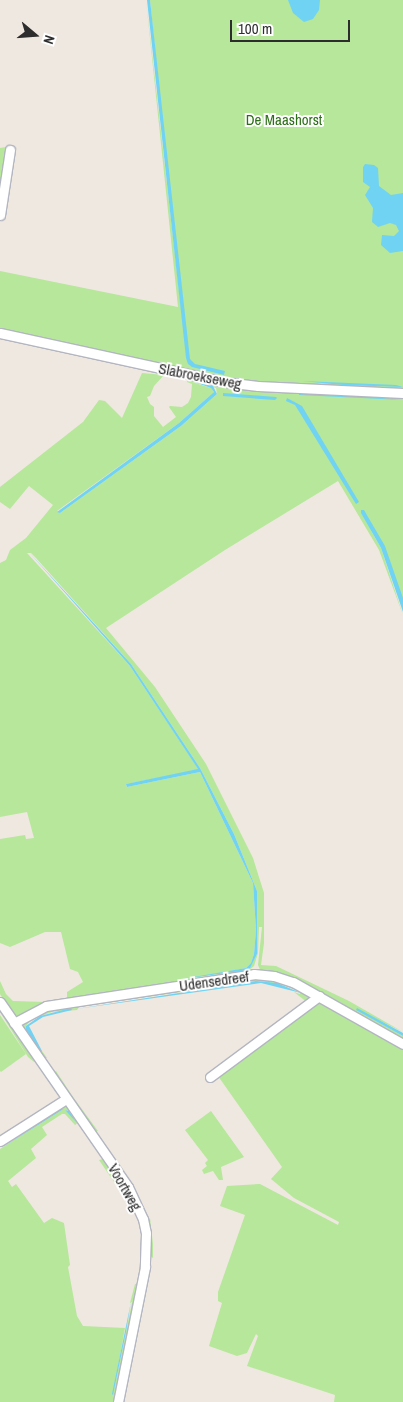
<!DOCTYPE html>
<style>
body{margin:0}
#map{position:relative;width:403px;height:1402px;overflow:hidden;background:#efe8e0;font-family:"Archivo Narrow",sans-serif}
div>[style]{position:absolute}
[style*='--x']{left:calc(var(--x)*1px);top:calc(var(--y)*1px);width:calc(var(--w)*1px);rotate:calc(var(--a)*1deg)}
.green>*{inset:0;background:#b6e79b}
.water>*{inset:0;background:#70d3f3}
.roads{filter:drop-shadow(1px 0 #b3b6c1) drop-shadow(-1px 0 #b3b6c1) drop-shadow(0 1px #b3b6c1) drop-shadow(0 -1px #b3b6c1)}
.minor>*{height:9px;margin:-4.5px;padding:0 4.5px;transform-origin:4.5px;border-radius:4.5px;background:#fff}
span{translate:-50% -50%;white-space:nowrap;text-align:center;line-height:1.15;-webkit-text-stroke:4px #fff;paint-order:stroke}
.park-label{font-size:15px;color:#2c6f18}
.street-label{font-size:15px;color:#2d2d2d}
.north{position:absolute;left:10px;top:10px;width:50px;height:50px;-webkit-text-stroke:4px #fff;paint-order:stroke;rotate:108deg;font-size:14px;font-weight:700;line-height:20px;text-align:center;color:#2d2d2d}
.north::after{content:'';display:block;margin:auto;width:18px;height:22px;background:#2d2d2d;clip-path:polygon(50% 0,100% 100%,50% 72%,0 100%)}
.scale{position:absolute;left:230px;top:20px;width:120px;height:22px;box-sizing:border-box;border:2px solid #2d2d2d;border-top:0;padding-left:6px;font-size:15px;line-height:18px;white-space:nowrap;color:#2d2d2d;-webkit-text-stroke:4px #fff;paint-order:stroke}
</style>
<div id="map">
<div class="green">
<i style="clip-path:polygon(evenodd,146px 0,183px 325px,150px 0,403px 0,403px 607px,383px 549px,369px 527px,381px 548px,403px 615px,379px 550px,338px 481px,225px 550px,106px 628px,155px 687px,206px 764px,253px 858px,264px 893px,264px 943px,261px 965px,276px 966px,349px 1001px,403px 1032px,356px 1009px,403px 1036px,403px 1041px,303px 985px,261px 972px,258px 965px,262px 927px,259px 927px,258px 953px,254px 966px,245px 973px,66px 1000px,19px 1016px,13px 1015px,0 994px,0 981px,6px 994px,13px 1001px,46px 1002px,67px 999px,67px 992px,83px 982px,78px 972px,70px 969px,61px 932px,45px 932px,10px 947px,0 943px,0 839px,25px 835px,26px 839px,34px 838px,27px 812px,0 817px,0 563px,6px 560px,10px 550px,26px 538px,53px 505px,29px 486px,10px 509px,0 502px,0 487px,83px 422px,99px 400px,105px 401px,122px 418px,142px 373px,164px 375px,154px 386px,150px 396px,147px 397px,150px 404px,154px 407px,154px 416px,163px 427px,176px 417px,169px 407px,170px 406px,182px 407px,188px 403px,191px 397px,192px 384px,187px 382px,188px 372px,0 331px,0 271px,178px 307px,146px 0,192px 382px,216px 388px,217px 394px,181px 426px,60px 513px,57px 511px,179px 423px,214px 392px,211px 388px,192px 382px,146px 0,27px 553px,31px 553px,36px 558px,131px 664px,200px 768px,234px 834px,257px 891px,257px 954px,249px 969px,183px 980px,246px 968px,251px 963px,254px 954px,256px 930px,253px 883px,200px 772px,127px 787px,126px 784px,199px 770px,130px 666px,27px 553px)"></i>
<i style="clip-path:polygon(6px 147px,6px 155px,0 205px,0 148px)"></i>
<i style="clip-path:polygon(248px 977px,288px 982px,312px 997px,308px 1003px,294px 992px,300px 994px,300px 992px,283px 985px,256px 981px,106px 1003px,79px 1007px,77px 1010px,52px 1012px,32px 1019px,26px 1026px,41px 1053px,42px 1051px,47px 1058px,41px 1058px,22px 1028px,23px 1022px,40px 1011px)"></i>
<i style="clip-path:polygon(321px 1000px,403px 1046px,403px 1402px,334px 1402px,335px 1395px,247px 1366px,258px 1336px,256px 1334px,247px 1353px,237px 1356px,209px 1346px,222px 1303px,218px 1301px,218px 1292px,245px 1215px,220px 1206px,227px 1186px,260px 1184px,338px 1225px,339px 1222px,294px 1198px,271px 1179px,282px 1167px,218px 1076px)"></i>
<i style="clip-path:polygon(0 1008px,36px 1059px,34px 1062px,28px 1057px,0 1012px)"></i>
<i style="clip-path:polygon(0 1015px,26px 1054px,1px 1072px,0 1071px)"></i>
<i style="clip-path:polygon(56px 1071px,73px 1097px,98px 1131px,92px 1131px,52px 1073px)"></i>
<i style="clip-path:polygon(63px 1106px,70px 1109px,79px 1122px,75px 1125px,65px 1114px,62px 1114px,42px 1127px,47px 1135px,31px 1149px,36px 1158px,8px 1181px,12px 1187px,16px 1184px,44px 1223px,52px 1218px,64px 1223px,70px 1265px,68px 1267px,77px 1316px,83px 1326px,125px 1328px,113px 1395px,132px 1302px,130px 1303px,135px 1284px,138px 1284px,142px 1247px,140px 1243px,144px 1245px,143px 1265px,115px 1402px,0 1402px,0 1149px,62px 1110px,65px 1110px,76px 1121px,69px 1111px,61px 1109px,0 1147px,0 1143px,56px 1107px)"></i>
<i style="clip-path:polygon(211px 1111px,244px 1157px,221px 1167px,223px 1180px,219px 1180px,213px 1171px,204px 1174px,202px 1170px,207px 1166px,205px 1163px,208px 1160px,185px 1130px)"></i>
<i style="clip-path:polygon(103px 1159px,106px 1161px,131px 1199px,128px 1200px,121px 1187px,118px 1188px,99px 1160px)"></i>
<i style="clip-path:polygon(150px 1218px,153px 1244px,153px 1258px,149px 1255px,146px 1221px)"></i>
</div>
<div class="water">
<i style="clip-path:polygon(147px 0,150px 0,190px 359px,195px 364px,225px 371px,224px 375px,192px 367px,188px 364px,186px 358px)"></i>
<i style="clip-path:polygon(288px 0,320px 0,319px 10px,313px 19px,304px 22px,293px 13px)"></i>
<i style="clip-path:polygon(365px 164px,374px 165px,378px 168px,379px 186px,391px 195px,403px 193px,403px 251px,390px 253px,381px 245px,382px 235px,394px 236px,399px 231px,396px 225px,390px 223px,378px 227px,372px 222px,373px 208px,365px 195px,370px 187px,363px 182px,363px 167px)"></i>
<i style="clip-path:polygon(192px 381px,213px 386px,217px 394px,181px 426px,60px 513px,57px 512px,179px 423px,214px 392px,211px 388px)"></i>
<i style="clip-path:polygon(302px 381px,396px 385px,403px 387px,343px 385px)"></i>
<i style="clip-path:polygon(223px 393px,276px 397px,277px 398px,275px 400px,223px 396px)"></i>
<i style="clip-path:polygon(299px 394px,371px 397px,403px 400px,299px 395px)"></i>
<i style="clip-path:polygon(287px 398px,302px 406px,359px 502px,356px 504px,295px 405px,286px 401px)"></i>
<i style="clip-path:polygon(361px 510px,364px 510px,385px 546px,403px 598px,403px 612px,381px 548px,361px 513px)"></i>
<i style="clip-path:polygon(28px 551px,131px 664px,200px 768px,234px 834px,257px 891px,257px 954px,249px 970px,182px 979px,246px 968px,251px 963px,254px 954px,256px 930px,253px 883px,200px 772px,127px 787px,126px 784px,198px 769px,130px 666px)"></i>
<i style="clip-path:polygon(256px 981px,277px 983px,301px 993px,261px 983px,76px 1009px)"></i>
<i style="clip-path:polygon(71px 1008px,72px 1010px,43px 1017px,29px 1026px,42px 1051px,41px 1053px,26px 1030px,26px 1026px,40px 1016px)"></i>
<i style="clip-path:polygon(357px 1008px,403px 1033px,403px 1036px,356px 1010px)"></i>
<i style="clip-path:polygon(61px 1109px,69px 1111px,76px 1122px,65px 1110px,62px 1110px,0 1149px)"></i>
<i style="clip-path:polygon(131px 1302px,126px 1332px,113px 1395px,112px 1394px)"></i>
</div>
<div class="roads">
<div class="minor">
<i style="--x:0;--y:215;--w:66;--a:-81.3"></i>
<i style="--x:0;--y:333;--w:230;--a:12.3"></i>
<i style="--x:225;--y:382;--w:33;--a:7"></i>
<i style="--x:258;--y:386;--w:145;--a:2.8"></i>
<i style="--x:0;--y:1002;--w:225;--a:55.3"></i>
<i style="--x:128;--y:1187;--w:35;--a:65"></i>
<i style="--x:143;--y:1219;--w:14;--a:78"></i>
<i style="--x:146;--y:1233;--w:34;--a:92"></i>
<i style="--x:145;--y:1267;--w:138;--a:101.3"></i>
<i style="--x:14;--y:1023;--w:36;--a:-28"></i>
<i style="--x:46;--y:1006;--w:210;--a:-8.7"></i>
<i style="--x:254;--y:974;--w:20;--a:6"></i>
<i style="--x:274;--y:976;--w:20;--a:18"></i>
<i style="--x:293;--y:982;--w:126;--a:29.4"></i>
<i style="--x:210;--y:1077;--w:136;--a:-36.6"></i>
<i style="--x:0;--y:1141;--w:78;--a:-32.5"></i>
</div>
</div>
<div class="park-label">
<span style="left:284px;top:120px">De Maashorst</span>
</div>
<div class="street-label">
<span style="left:200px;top:376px;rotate:11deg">Slabroekseweg</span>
<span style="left:214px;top:981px;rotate:-8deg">Udensedreef</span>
<span style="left:125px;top:1187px;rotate:60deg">Voortweg</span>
</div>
<div class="north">N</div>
<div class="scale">100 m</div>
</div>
